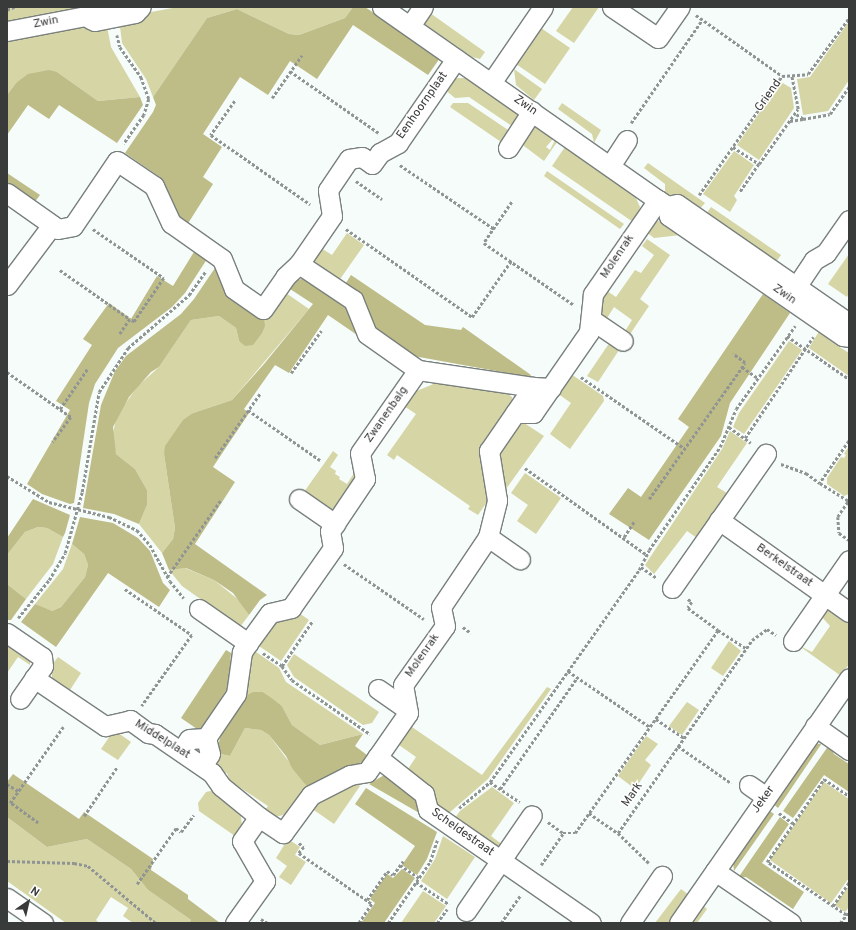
<!DOCTYPE html>
<style>
body{margin:0}
#map{position:relative;width:856px;height:930px;overflow:hidden;background:#f5fcf9;font-family:Overpass,sans-serif}
div>[style]{position:absolute}
[style*='--x']{left:calc(var(--x)*1px);top:calc(var(--y)*1px);width:calc(var(--w)*1px);rotate:calc(var(--a)*1deg)}
.green>*{inset:0;background:#d6d5a6}
.forest>*{inset:0;background:#bebc87}
.path>*{height:2.5px;margin-top:-1.25px;transform-origin:0;background:repeating-linear-gradient(90deg,#909593 0 3px,transparent 0 5px)}
.roads{filter:drop-shadow(1px 0 #79807d) drop-shadow(-1px 0 #79807d) drop-shadow(0 1px #79807d) drop-shadow(0 -1px #79807d)}
.minor>*{height:19px;margin:-9.5px;padding:0 9.5px;transform-origin:9.5px;border-radius:9.5px;background:#fff}
span{translate:-50% -50%;white-space:nowrap;text-align:center;line-height:1.15;-webkit-text-stroke:3px #fff;paint-order:stroke}
.street-label{font-size:12px;color:#383b3a}
.frame{position:absolute;inset:0;border:8px solid #383b3a;pointer-events:none}
.north{position:absolute;left:8px;top:882px;width:40px;height:40px;-webkit-text-stroke:3px #fff;paint-order:stroke;rotate:34deg;font-size:11px;font-weight:700;line-height:16px;text-align:center;color:#383b3a}
.north::after{content:'';display:block;margin:auto;width:14px;height:18px;background:#383b3a;clip-path:polygon(50% 0,100% 100%,50% 72%,0 100%)}
</style>
<div id="map">
<div class="green">
<i style="clip-path:polygon(7px 7px,98px 7px,7px 24px)"></i>
<i style="clip-path:polygon(178px 7px,353px 7px,345px 18px,299px 35px,289px 34px,237px 9px,207px 18px,153px 97px,146px 79px,122px 43px,119px 18px)"></i>
<i style="clip-path:polygon(573px 7px,599px 7px,574px 43px,556px 31px)"></i>
<i style="clip-path:polygon(430px 13px,485px 52px,480px 59px,472px 57px,423px 23px)"></i>
<i style="clip-path:polygon(106px 21px,111px 47px,140px 97px,98px 101px,57px 72px,16px 83px,7px 95px,8px 41px)"></i>
<i style="clip-path:polygon(848px 23px,849px 80px,828px 111px,803px 115px,797px 79px,810px 77px)"></i>
<i style="clip-path:polygon(541px 28px,570px 48px,545px 84px,516px 64px)"></i>
<i style="clip-path:polygon(514px 69px,542px 89px,534px 100px,516px 85px)"></i>
<i style="clip-path:polygon(458px 78px,467px 78px,522px 118px,515px 128px,469px 97px,455px 98px,444px 89px,451px 80px)"></i>
<i style="clip-path:polygon(781px 82px,791px 88px,794px 108px,759px 160px,737px 145px)"></i>
<i style="clip-path:polygon(453px 103px,468px 103px,511px 132px,504px 144px,450px 107px)"></i>
<i style="clip-path:polygon(562px 103px,601px 130px,594px 143px,592px 134px,558px 109px)"></i>
<i style="clip-path:polygon(530px 123px,553px 139px,546px 147px,550px 150px,555px 140px,557px 142px,544px 161px,524px 146px,521px 136px)"></i>
<i style="clip-path:polygon(565px 147px,635px 196px,640px 207px,638px 216px,633px 222px,552px 166px)"></i>
<i style="clip-path:polygon(734px 151px,754px 165px,734px 196px,737px 200px,730px 212px,703px 194px)"></i>
<i style="clip-path:polygon(648px 163px,705px 203px,697px 212px,665px 193px,665px 184px,644px 168px)"></i>
<i style="clip-path:polygon(547px 171px,624px 224px,620px 229px,544px 176px)"></i>
<i style="clip-path:polygon(711px 207px,781px 255px,774px 265px,704px 217px)"></i>
<i style="clip-path:polygon(661px 220px,668px 221px,681px 235px,654px 238px,645px 231px,651px 223px)"></i>
<i style="clip-path:polygon(347px 233px,364px 245px,338px 282px,315px 266px,314px 257px,321px 248px,332px 255px)"></i>
<i style="clip-path:polygon(647px 239px,670px 255px,640px 299px,649px 306px,626px 340px,624px 333px,632px 320px,614px 307px,606px 320px,599px 315px,604px 289px,616px 297px,635px 270px,641px 273px,654px 255px,642px 246px)"></i>
<i style="clip-path:polygon(849px 254px,849px 293px,847px 297px,828px 284px)"></i>
<i style="clip-path:polygon(283px 291px,309px 309px,232px 400px,193px 413px,164px 454px,175px 528px,173px 539px,162px 553px,139px 524px,147px 505px,147px 490px,135px 469px,116px 454px,112px 437px,117px 415px,138px 386px,159px 367px,191px 320px,219px 316px,236px 328px,239px 341px,245px 345px)"></i>
<i style="clip-path:polygon(821px 328px,828px 332px,829px 340px,849px 353px,849px 376px,809px 348px)"></i>
<i style="clip-path:polygon(789px 341px,802px 350px,744px 434px,733px 427px,739px 413px)"></i>
<i style="clip-path:polygon(610px 342px,623px 344px,598px 382px,587px 376px)"></i>
<i style="clip-path:polygon(571px 374px,603px 396px,604px 401px,570px 449px,550px 434px,571px 403px,557px 393px)"></i>
<i style="clip-path:polygon(441px 381px,501px 389px,512px 397px,513px 406px,481px 451px,489px 499px,478px 515px,468px 509px,470px 506px,397px 455px,394px 460px,387px 455px,416px 414px,404px 406px,414px 392px)"></i>
<i style="clip-path:polygon(518px 419px,544px 436px,506px 489px,503px 487px,498px 448px)"></i>
<i style="clip-path:polygon(730px 431px,747px 443px,717px 487px,727px 493px,697px 538px,687px 531px,654px 574px,645px 565px,722px 449px)"></i>
<i style="clip-path:polygon(849px 446px,849px 494px,844px 496px,827px 484px,827px 478px,841px 457px,844px 458px,846px 455px,844px 454px)"></i>
<i style="clip-path:polygon(333px 451px,338px 455px,330px 467px,336px 471px,335px 474px,340px 477px,339px 479px,347px 484px,354px 473px,357px 480px,338px 507px,329px 510px,304px 492px)"></i>
<i style="clip-path:polygon(525px 473px,561px 498px,536px 534px,517px 521px,528px 505px,511px 493px)"></i>
<i style="clip-path:polygon(38px 527px,47px 528px,63px 537px,53px 564px,26px 599px,7px 584px,7px 555px,25px 532px)"></i>
<i style="clip-path:polygon(72px 544px,84px 554px,88px 565px,85px 577px,61px 607px,52px 611px,42px 608px,35px 604px,63px 569px)"></i>
<i style="clip-path:polygon(185px 568px,214px 580px,240px 601px,249px 615px,240px 627px,182px 586px,169px 570px)"></i>
<i style="clip-path:polygon(827px 606px,849px 621px,849px 664px,841px 676px,798px 645px,812px 652px,830px 626px,821px 616px)"></i>
<i style="clip-path:polygon(299px 613px,309px 620px,281px 661px,256px 644px,270px 624px,293px 618px)"></i>
<i style="clip-path:polygon(729px 641px,741px 651px,723px 676px,711px 668px)"></i>
<i style="clip-path:polygon(7px 643px,30px 659px,30px 665px,18px 657px,7px 673px)"></i>
<i style="clip-path:polygon(252px 649px,279px 668px,286px 682px,363px 734px,320px 745px,292px 725px,282px 706px,263px 692px,242px 698px)"></i>
<i style="clip-path:polygon(294px 654px,379px 712px,372px 723px,363px 725px,294px 677px,287px 665px)"></i>
<i style="clip-path:polygon(58px 657px,81px 673px,70px 690px,52px 678px,52px 665px)"></i>
<i style="clip-path:polygon(547px 687px,551px 689px,488px 779px,449px 813px,434px 805px,408px 769px,416px 757px,399px 745px,398px 740px,409px 725px,482px 775px)"></i>
<i style="clip-path:polygon(687px 702px,699px 710px,682px 735px,669px 726px)"></i>
<i style="clip-path:polygon(245px 728px,261px 730px,269px 735px,309px 789px,287px 814px,275px 817px,265px 810px,268px 806px,230px 781px,227px 773px,222px 773px,221px 769px,213px 763px,216px 753px,230px 756px)"></i>
<i style="clip-path:polygon(114px 730px,131px 742px,118px 760px,101px 749px)"></i>
<i style="clip-path:polygon(646px 736px,658px 744px,645px 760px,651px 765px,635px 789px,618px 776px)"></i>
<i style="clip-path:polygon(353px 780px,360px 786px,334px 824px,311px 808px,317px 799px)"></i>
<i style="clip-path:polygon(824px 782px,849px 799px,849px 878px,831px 903px,770px 860px)"></i>
<i style="clip-path:polygon(492px 787px,514px 803px,491px 836px,503px 845px,498px 850px,454px 819px,460px 811px)"></i>
<i style="clip-path:polygon(215px 790px,240px 808px,242px 826px,235px 836px,199px 811px,198px 803px,206px 792px)"></i>
<i style="clip-path:polygon(7px 817px,47px 847px,87px 839px,131px 869px,148px 890px,191px 920px,189px 923px,133px 923px,123px 916px,128px 908px,111px 897px,96px 920px,99px 923px,66px 923px,7px 881px)"></i>
<i style="clip-path:polygon(443px 836px,475px 857px,447px 899px,421px 881px,435px 859px)"></i>
<i style="clip-path:polygon(288px 839px,300px 847px,295px 855px,306px 862px,291px 885px,279px 877px,287px 866px,276px 858px)"></i>
<i style="clip-path:polygon(849px 886px,849px 907px,845px 912px,835px 905px)"></i>
<i style="clip-path:polygon(681px 889px,689px 895px,668px 923px,655px 923px)"></i>
<i style="clip-path:polygon(423px 891px,446px 906px,434px 923px,401px 923px)"></i>
<i style="clip-path:polygon(701px 904px,707px 909px,697px 923px,687px 923px)"></i>
</div>
<div class="forest">
<i style="clip-path:polygon(353px 7px,365px 7px,440px 58px,428px 75px,353px 25px,317px 79px,290px 61px,268px 95px,240px 77px,203px 134px,222px 147px,203px 177px,213px 184px,187px 225px,176px 217px,160px 177px,125px 153px,153px 112px,156px 105px,153px 97px,207px 18px,237px 9px,289px 34px,299px 35px,345px 18px)"></i>
<i style="clip-path:polygon(49px 70px,57px 72px,98px 101px,140px 97px,143px 105px,117px 143px,59px 105px,49px 119px,28px 105px,7px 135px,7px 95px,16px 83px,28px 74px)"></i>
<i style="clip-path:polygon(7px 173px,40px 195px,34px 203px,7px 185px)"></i>
<i style="clip-path:polygon(197px 247px,209px 256px,185px 293px,172px 307px,118px 348px,95px 384px,89px 403px,74px 503px,70px 504px,42px 494px,27px 484px,70px 410px,56px 401px,92px 345px,83px 339px,109px 303px,131px 319px,157px 276px,173px 286px)"></i>
<i style="clip-path:polygon(217px 265px,264px 318px,265px 326px,262px 333px,253px 345px,245px 346px,239px 341px,236px 328px,219px 316px,191px 320px,159px 367px,151px 372px,129px 397px,113px 427px,116px 454px,135px 469px,147px 490px,147px 505px,139px 524px,114px 514px,83px 508px,101px 405px,115px 371px,126px 356px,181px 314px,194px 299px)"></i>
<i style="clip-path:polygon(351px 275px,425px 325px,461px 330px,463px 327px,531px 375px,530px 377px,408px 355px,373px 331px,344px 286px)"></i>
<i style="clip-path:polygon(307px 278px,349px 306px,360px 337px,328px 315px,289px 373px,275px 365px,244px 409px,249px 413px,213px 467px,235px 482px,195px 544px,267px 595px,260px 600px,249px 615px,233px 593px,214px 580px,186px 568px,169px 570px,162px 553px,173px 539px,175px 528px,164px 454px,165px 446px,183px 420px,193px 413px,232px 400px,264px 364px,313px 304px,287px 287px,291px 281px)"></i>
<i style="clip-path:polygon(763px 294px,790px 313px,730px 403px,721px 436px,649px 540px,609px 514px,628px 488px,641px 497px,689px 427px,678px 419px)"></i>
<i style="clip-path:polygon(33px 499px,70px 515px,65px 533px,63px 537px,47px 528px,38px 527px,25px 532px,7px 555px,7px 538px)"></i>
<i style="clip-path:polygon(80px 517px,113px 523px,138px 538px,150px 551px,163px 583px,170px 590px,159px 607px,108px 573px,56px 647px,21px 622px,35px 604px,52px 611px,61px 607px,85px 577px,88px 565px,84px 554px,72px 544px)"></i>
<i style="clip-path:polygon(7px 584px,26px 599px,11px 620px,7px 620px)"></i>
<i style="clip-path:polygon(226px 650px,231px 653px,229px 686px,200px 731px,181px 718px)"></i>
<i style="clip-path:polygon(253px 692px,263px 692px,273px 699px,282px 706px,292px 725px,320px 745px,363px 734px,355px 746px,367px 755px,362px 762px,309px 789px,292px 768px,286px 756px,269px 735px,261px 730px,245px 728px,230px 756px,216px 753px,223px 727px,242px 698px)"></i>
<i style="clip-path:polygon(822px 743px,778px 808px,771px 802px,814px 745px)"></i>
<i style="clip-path:polygon(829px 745px,834px 754px,849px 764px,849px 792px,824px 775px,793px 818px,783px 811px)"></i>
<i style="clip-path:polygon(13px 774px,79px 819px,84px 812px,153px 859px,151px 870px,188px 895px,188px 899px,220px 923px,189px 923px,191px 920px,148px 890px,131px 869px,87px 839px,47px 847px,7px 817px,7px 782px)"></i>
<i style="clip-path:polygon(386px 774px,418px 797px,421px 814px,369px 784px)"></i>
<i style="clip-path:polygon(366px 788px,437px 832px,427px 859px,417px 875px,402px 865px,415px 846px,355px 804px)"></i>
<i style="clip-path:polygon(767px 809px,774px 814px,734px 871px,733px 862px)"></i>
<i style="clip-path:polygon(780px 817px,789px 824px,762px 863px,804px 892px,793px 909px,746px 877px,738px 878px)"></i>
<i style="clip-path:polygon(402px 869px,415px 878px,384px 923px,361px 923px,375px 903px,370px 899px,387px 874px,393px 878px)"></i>
</div>
<div class="path">
<i style="--x:7;--y:10;--w:8;--a:-23"></i>
<i style="--x:696;--y:15;--w:105;--a:35.3"></i>
<i style="--x:117;--y:35;--w:12;--a:76"></i>
<i style="--x:120;--y:47;--w:37;--a:55"></i>
<i style="--x:141;--y:77;--w:23;--a:70"></i>
<i style="--x:149;--y:99;--w:17;--a:107"></i>
<i style="--x:144;--y:115;--w:35;--a:125"></i>
<i style="--x:290;--y:71;--w:108;--a:34.9"></i>
<i style="--x:272;--y:98;--w:52;--a:-55.1"></i>
<i style="--x:235;--y:101;--w:42;--a:125.2"></i>
<i style="--x:211;--y:135;--w:121;--a:34.9"></i>
<i style="--x:803;--y:119;--w:27;--a:-10"></i>
<i style="--x:830;--y:114;--w:33;--a:-55"></i>
<i style="--x:790;--y:121;--w:13;--a:-9"></i>
<i style="--x:803;--y:119;--w:9;--a:-148"></i>
<i style="--x:631;--y:123;--w:125;--a:-55.4"></i>
<i style="--x:733;--y:147;--w:31;--a:33"></i>
<i style="--x:759;--y:164;--w:34;--a:124"></i>
<i style="--x:759;--y:164;--w:67;--a:-54.7"></i>
<i style="--x:798;--y:109;--w:33;--a:-101"></i>
<i style="--x:400;--y:165;--w:114;--a:34.2"></i>
<i style="--x:356;--y:181;--w:32;--a:35"></i>
<i style="--x:699;--y:195;--w:145;--a:-55.1"></i>
<i style="--x:782;--y:76;--w:26;--a:-4"></i>
<i style="--x:808;--y:74;--w:69;--a:-53.8"></i>
<i style="--x:512;--y:202;--w:50;--a:124.3"></i>
<i style="--x:484;--y:243;--w:109;--a:34.6"></i>
<i style="--x:93;--y:229;--w:86;--a:34.6"></i>
<i style="--x:164;--y:278;--w:53;--a:124.3"></i>
<i style="--x:134;--y:322;--w:5;--a:-143"></i>
<i style="--x:130;--y:319;--w:18;--a:124"></i>
<i style="--x:346;--y:229;--w:154;--a:34.9"></i>
<i style="--x:472;--y:317;--w:68;--a:-55.1"></i>
<i style="--x:60;--y:270;--w:85;--a:35"></i>
<i style="--x:787;--y:336;--w:75;--a:34.7"></i>
<i style="--x:742;--y:367;--w:19;--a:35"></i>
<i style="--x:7;--y:372;--w:78;--a:35.1"></i>
<i style="--x:71;--y:417;--w:31;--a:126"></i>
<i style="--x:291;--y:373;--w:52;--a:-54.5"></i>
<i style="--x:581;--y:377;--w:125;--a:34.6"></i>
<i style="--x:60;--y:409;--w:50;--a:-55.7"></i>
<i style="--x:248;--y:410;--w:88;--a:34.8"></i>
<i style="--x:729;--y:427;--w:27;--a:36"></i>
<i style="--x:745;--y:438;--w:122;--a:-56"></i>
<i style="--x:849;--y:441;--w:51;--a:124.6"></i>
<i style="--x:820;--y:483;--w:34;--a:32"></i>
<i style="--x:215;--y:458;--w:80;--a:-55.1"></i>
<i style="--x:781;--y:464;--w:27;--a:20"></i>
<i style="--x:806;--y:473;--w:17;--a:36"></i>
<i style="--x:525;--y:468;--w:150;--a:35.5"></i>
<i style="--x:7;--y:476;--w:49;--a:31.8"></i>
<i style="--x:49;--y:502;--w:62;--a:14"></i>
<i style="--x:109;--y:517;--w:31;--a:25"></i>
<i style="--x:137;--y:530;--w:20;--a:49"></i>
<i style="--x:150;--y:545;--w:41;--a:60.9"></i>
<i style="--x:170;--y:581;--w:22;--a:51"></i>
<i style="--x:649;--y:499;--w:166;--a:-54.8"></i>
<i style="--x:745;--y:363;--w:15;--a:-143"></i>
<i style="--x:848;--y:502;--w:18;--a:124"></i>
<i style="--x:838;--y:517;--w:16;--a:86"></i>
<i style="--x:839;--y:533;--w:12;--a:35"></i>
<i style="--x:624;--y:537;--w:20;--a:-57"></i>
<i style="--x:344;--y:564;--w:97;--a:34.5"></i>
<i style="--x:641;--y:567;--w:19;--a:35"></i>
<i style="--x:167;--y:577;--w:93;--a:-55.1"></i>
<i style="--x:125;--y:589;--w:81;--a:34.5"></i>
<i style="--x:192;--y:635;--w:87;--a:125.2"></i>
<i style="--x:688;--y:599;--w:5;--a:37"></i>
<i style="--x:692;--y:602;--w:7;--a:124"></i>
<i style="--x:688;--y:608;--w:37;--a:36"></i>
<i style="--x:18;--y:618;--w:49;--a:-50.8"></i>
<i style="--x:49;--y:580;--w:31;--a:-59"></i>
<i style="--x:65;--y:553;--w:63;--a:-74.4"></i>
<i style="--x:82;--y:492;--w:101;--a:-80.4"></i>
<i style="--x:99;--y:392;--w:53;--a:-56.6"></i>
<i style="--x:128;--y:348;--w:81;--a:-41"></i>
<i style="--x:189;--y:295;--w:29;--a:-55"></i>
<i style="--x:463;--y:627;--w:10;--a:37"></i>
<i style="--x:263;--y:653;--w:23;--a:34"></i>
<i style="--x:282;--y:666;--w:17;--a:54"></i>
<i style="--x:292;--y:680;--w:95;--a:34.7"></i>
<i style="--x:282;--y:666;--w:55;--a:-56"></i>
<i style="--x:568;--y:671;--w:99;--a:34.3"></i>
<i style="--x:656;--y:719;--w:34;--a:34"></i>
<i style="--x:678;--y:746;--w:65;--a:34.9"></i>
<i style="--x:490;--y:782;--w:36;--a:34"></i>
<i style="--x:7;--y:784;--w:13;--a:32"></i>
<i style="--x:500;--y:789;--w:135;--a:-55.3"></i>
<i style="--x:459;--y:808;--w:40;--a:-40"></i>
<i style="--x:490;--y:782;--w:259;--a:-54.9"></i>
<i style="--x:639;--y:570;--w:22;--a:-63"></i>
<i style="--x:649;--y:550;--w:125;--a:-55.4"></i>
<i style="--x:720;--y:447;--w:41;--a:-67.2"></i>
<i style="--x:736;--y:409;--w:102;--a:-54.6"></i>
<i style="--x:589;--y:813;--w:35;--a:35"></i>
<i style="--x:618;--y:833;--w:235;--a:-55.2"></i>
<i style="--x:752;--y:640;--w:19;--a:-36"></i>
<i style="--x:767;--y:629;--w:11;--a:34"></i>
<i style="--x:779;--y:813;--w:17;--a:36"></i>
<i style="--x:84;--y:816;--w:59;--a:-56"></i>
<i style="--x:548;--y:822;--w:19;--a:36"></i>
<i style="--x:563;--y:833;--w:12;--a:0"></i>
<i style="--x:575;--y:833;--w:248;--a:-54.8"></i>
<i style="--x:718;--y:630;--w:33;--a:33"></i>
<i style="--x:38;--y:823;--w:34;--a:-144"></i>
<i style="--x:10;--y:803;--w:93;--a:-55.1"></i>
<i style="--x:618;--y:833;--w:43;--a:44.1"></i>
<i style="--x:299;--y:843;--w:6;--a:39"></i>
<i style="--x:304;--y:847;--w:8;--a:130"></i>
<i style="--x:299;--y:853;--w:89;--a:34.9"></i>
<i style="--x:372;--y:904;--w:23;--a:124"></i>
<i style="--x:7;--y:861;--w:67;--a:1.7"></i>
<i style="--x:74;--y:863;--w:14;--a:12"></i>
<i style="--x:88;--y:866;--w:89;--a:40"></i>
<i style="--x:400;--y:865;--w:23;--a:34"></i>
<i style="--x:541;--y:865;--w:39;--a:-55"></i>
<i style="--x:416;--y:882;--w:40;--a:34"></i>
<i style="--x:137;--y:884;--w:68;--a:-55.1"></i>
<i style="--x:176;--y:828;--w:6;--a:39"></i>
<i style="--x:181;--y:832;--w:21;--a:-53"></i>
<i style="--x:367;--y:900;--w:35;--a:-55"></i>
<i style="--x:387;--y:871;--w:7;--a:34"></i>
<i style="--x:393;--y:875;--w:17;--a:-54"></i>
<i style="--x:833;--y:906;--w:29;--a:-56"></i>
<i style="--x:846;--y:915;--w:95;--a:-146.1"></i>
<i style="--x:767;--y:862;--w:101;--a:-55.5"></i>
<i style="--x:824;--y:779;--w:30;--a:34"></i>
<i style="--x:261;--y:919;--w:8;--a:30"></i>
<i style="--x:388;--y:923;--w:74;--a:-55.5"></i>
<i style="--x:430;--y:862;--w:23;--a:-72"></i>
<i style="--x:437;--y:923;--w:17;--a:-54"></i>
<i style="--x:501;--y:923;--w:33;--a:-55"></i>
<i style="--x:840;--y:923;--w:14;--a:-51"></i>
</div>
<div class="roads">
<div class="minor">
<i style="--x:382;--y:7;--w:337;--a:35"></i>
<i style="--x:658;--y:200;--w:11;--a:34"></i>
<i style="--x:667;--y:206;--w:10;--a:-11"></i>
<i style="--x:677;--y:204;--w:209;--a:34.7"></i>
<i style="--x:612;--y:7;--w:55;--a:34"></i>
<i style="--x:658;--y:38;--w:38;--a:-55"></i>
<i style="--x:90;--y:19;--w:5;--a:22"></i>
<i style="--x:95;--y:21;--w:41;--a:-11.3"></i>
<i style="--x:135;--y:13;--w:8;--a:-45"></i>
<i style="--x:410;--y:26;--w:23;--a:-56"></i>
<i style="--x:7;--y:31;--w:80;--a:-10.8"></i>
<i style="--x:86;--y:16;--w:9;--a:-41"></i>
<i style="--x:93;--y:10;--w:14;--a:-12"></i>
<i style="--x:491;--y:83;--w:92;--a:-55.6"></i>
<i style="--x:508;--y:148;--w:44;--a:-57"></i>
<i style="--x:610;--y:166;--w:31;--a:-57"></i>
<i style="--x:7;--y:193;--w:62;--a:35.2"></i>
<i style="--x:58;--y:229;--w:15;--a:-11"></i>
<i style="--x:73;--y:226;--w:78;--a:-55.9"></i>
<i style="--x:117;--y:161;--w:45;--a:34"></i>
<i style="--x:154;--y:186;--w:41;--a:65.3"></i>
<i style="--x:171;--y:223;--w:62;--a:35.2"></i>
<i style="--x:222;--y:259;--w:32;--a:68"></i>
<i style="--x:234;--y:289;--w:35;--a:35"></i>
<i style="--x:263;--y:309;--w:39;--a:-55"></i>
<i style="--x:285;--y:277;--w:19;--a:-43"></i>
<i style="--x:299;--y:264;--w:58;--a:-55.5"></i>
<i style="--x:332;--y:216;--w:26;--a:-99"></i>
<i style="--x:328;--y:190;--w:37;--a:-56"></i>
<i style="--x:349;--y:159;--w:13;--a:-9"></i>
<i style="--x:362;--y:157;--w:12;--a:35"></i>
<i style="--x:372;--y:164;--w:14;--a:-54"></i>
<i style="--x:380;--y:153;--w:21;--a:-29"></i>
<i style="--x:398;--y:143;--w:102;--a:-55.4"></i>
<i style="--x:667;--y:206;--w:10;--a:79"></i>
<i style="--x:669;--y:216;--w:211;--a:34.6"></i>
<i style="--x:843;--y:336;--w:6;--a:9"></i>
<i style="--x:7;--y:285;--w:75;--a:-53.1"></i>
<i style="--x:790;--y:296;--w:43;--a:-56.3"></i>
<i style="--x:814;--y:260;--w:14;--a:-30"></i>
<i style="--x:826;--y:253;--w:40;--a:-55.1"></i>
<i style="--x:592;--y:320;--w:37;--a:34"></i>
<i style="--x:418;--y:370;--w:116;--a:8.4"></i>
<i style="--x:515;--y:413;--w:18;--a:0"></i>
<i style="--x:533;--y:413;--w:98;--a:-55.3"></i>
<i style="--x:589;--y:332;--w:38;--a:-84"></i>
<i style="--x:593;--y:294;--w:114;--a:-55.3"></i>
<i style="--x:299;--y:499;--w:44;--a:34.8"></i>
<i style="--x:719;--y:520;--w:159;--a:35.3"></i>
<i style="--x:488;--y:537;--w:39;--a:35"></i>
<i style="--x:672;--y:588;--w:164;--a:-55"></i>
<i style="--x:199;--y:609;--w:60;--a:34.8"></i>
<i style="--x:248;--y:643;--w:11;--a:124"></i>
<i style="--x:242;--y:652;--w:42;--a:98.1"></i>
<i style="--x:236;--y:694;--w:53;--a:124.3"></i>
<i style="--x:206;--y:738;--w:16;--a:76"></i>
<i style="--x:210;--y:754;--w:14;--a:124"></i>
<i style="--x:7;--y:633;--w:42;--a:34.4"></i>
<i style="--x:42;--y:657;--w:9;--a:84"></i>
<i style="--x:43;--y:666;--w:40;--a:124.9"></i>
<i style="--x:793;--y:641;--w:98;--a:-55.3"></i>
<i style="--x:248;--y:643;--w:37;--a:-54"></i>
<i style="--x:270;--y:613;--w:22;--a:-13"></i>
<i style="--x:291;--y:608;--w:73;--a:-55"></i>
<i style="--x:333;--y:548;--w:17;--a:-100"></i>
<i style="--x:330;--y:531;--w:63;--a:-56.1"></i>
<i style="--x:365;--y:479;--w:26;--a:-101"></i>
<i style="--x:360;--y:453;--w:101;--a:-55.1"></i>
<i style="--x:418;--y:370;--w:62;--a:-144.8"></i>
<i style="--x:367;--y:334;--w:37;--a:-112"></i>
<i style="--x:353;--y:300;--w:65;--a:-146.3"></i>
<i style="--x:34;--y:678;--w:86;--a:34.1"></i>
<i style="--x:105;--y:726;--w:26;--a:-13"></i>
<i style="--x:130;--y:720;--w:22;--a:36"></i>
<i style="--x:148;--y:733;--w:7;--a:8"></i>
<i style="--x:155;--y:734;--w:69;--a:34.4"></i>
<i style="--x:212;--y:773;--w:16;--a:55"></i>
<i style="--x:221;--y:786;--w:49;--a:39.2"></i>
<i style="--x:378;--y:689;--w:35;--a:35"></i>
<i style="--x:815;--y:726;--w:42;--a:35.2"></i>
<i style="--x:181;--y:751;--w:14;--a:-56"></i>
<i style="--x:189;--y:739;--w:17;--a:-3"></i>
<i style="--x:377;--y:757;--w:60;--a:38.2"></i>
<i style="--x:424;--y:794;--w:16;--a:76"></i>
<i style="--x:428;--y:810;--w:198;--a:34.7"></i>
<i style="--x:749;--y:785;--w:21;--a:35"></i>
<i style="--x:715;--y:871;--w:92;--a:34.4"></i>
<i style="--x:7;--y:898;--w:44;--a:34.8"></i>
<i style="--x:466;--y:911;--w:116;--a:-55.5"></i>
<i style="--x:235;--y:923;--w:52;--a:-54.5"></i>
<i style="--x:265;--y:881;--w:46;--a:-119.9"></i>
<i style="--x:242;--y:841;--w:29;--a:-55"></i>
<i style="--x:259;--y:817;--w:29;--a:34"></i>
<i style="--x:283;--y:833;--w:47;--a:-53.6"></i>
<i style="--x:311;--y:795;--w:44;--a:-27.1"></i>
<i style="--x:350;--y:775;--w:17;--a:-10"></i>
<i style="--x:367;--y:772;--w:72;--a:-55.2"></i>
<i style="--x:408;--y:713;--w:28;--a:-100"></i>
<i style="--x:403;--y:685;--w:72;--a:-54.6"></i>
<i style="--x:445;--y:626;--w:19;--a:-102"></i>
<i style="--x:441;--y:607;--w:84;--a:-56.1"></i>
<i style="--x:488;--y:537;--w:38;--a:-76"></i>
<i style="--x:497;--y:500;--w:50;--a:-99.3"></i>
<i style="--x:489;--y:451;--w:78;--a:-55.5"></i>
<i style="--x:533;--y:387;--w:18;--a:3"></i>
<i style="--x:630;--y:923;--w:57;--a:-55.8"></i>
<i style="--x:679;--y:923;--w:298;--a:-55.2"></i>
</div>
</div>
<div class="street-label">
<span style="left:46px;top:23px;rotate:-11deg">Zwin</span>
<span style="left:769px;top:96px;rotate:-55deg">Griend</span>
<span style="left:423px;top:106px;rotate:-55deg">Eenhoornplaat</span>
<span style="left:525px;top:106px;rotate:35deg">Zwin</span>
<span style="left:618px;top:257px;rotate:-56deg">Molenrak</span>
<span style="left:784px;top:295px;rotate:35deg">Zwin</span>
<span style="left:387px;top:415px;rotate:-55deg">Zwanenbalg</span>
<span style="left:784px;top:566px;rotate:35deg">Berkelstraat</span>
<span style="left:423px;top:656px;rotate:-55deg">Molenrak</span>
<span style="left:162px;top:740px;rotate:32deg">Middelplaat</span>
<span style="left:633px;top:795px;rotate:-55deg">Mark</span>
<span style="left:764px;top:800px;rotate:-55deg">Jeker</span>
<span style="left:462px;top:833px;rotate:35deg">Scheldestraat</span>
</div>
<div class="frame"></div>
<div class="north">N</div>
</div>
